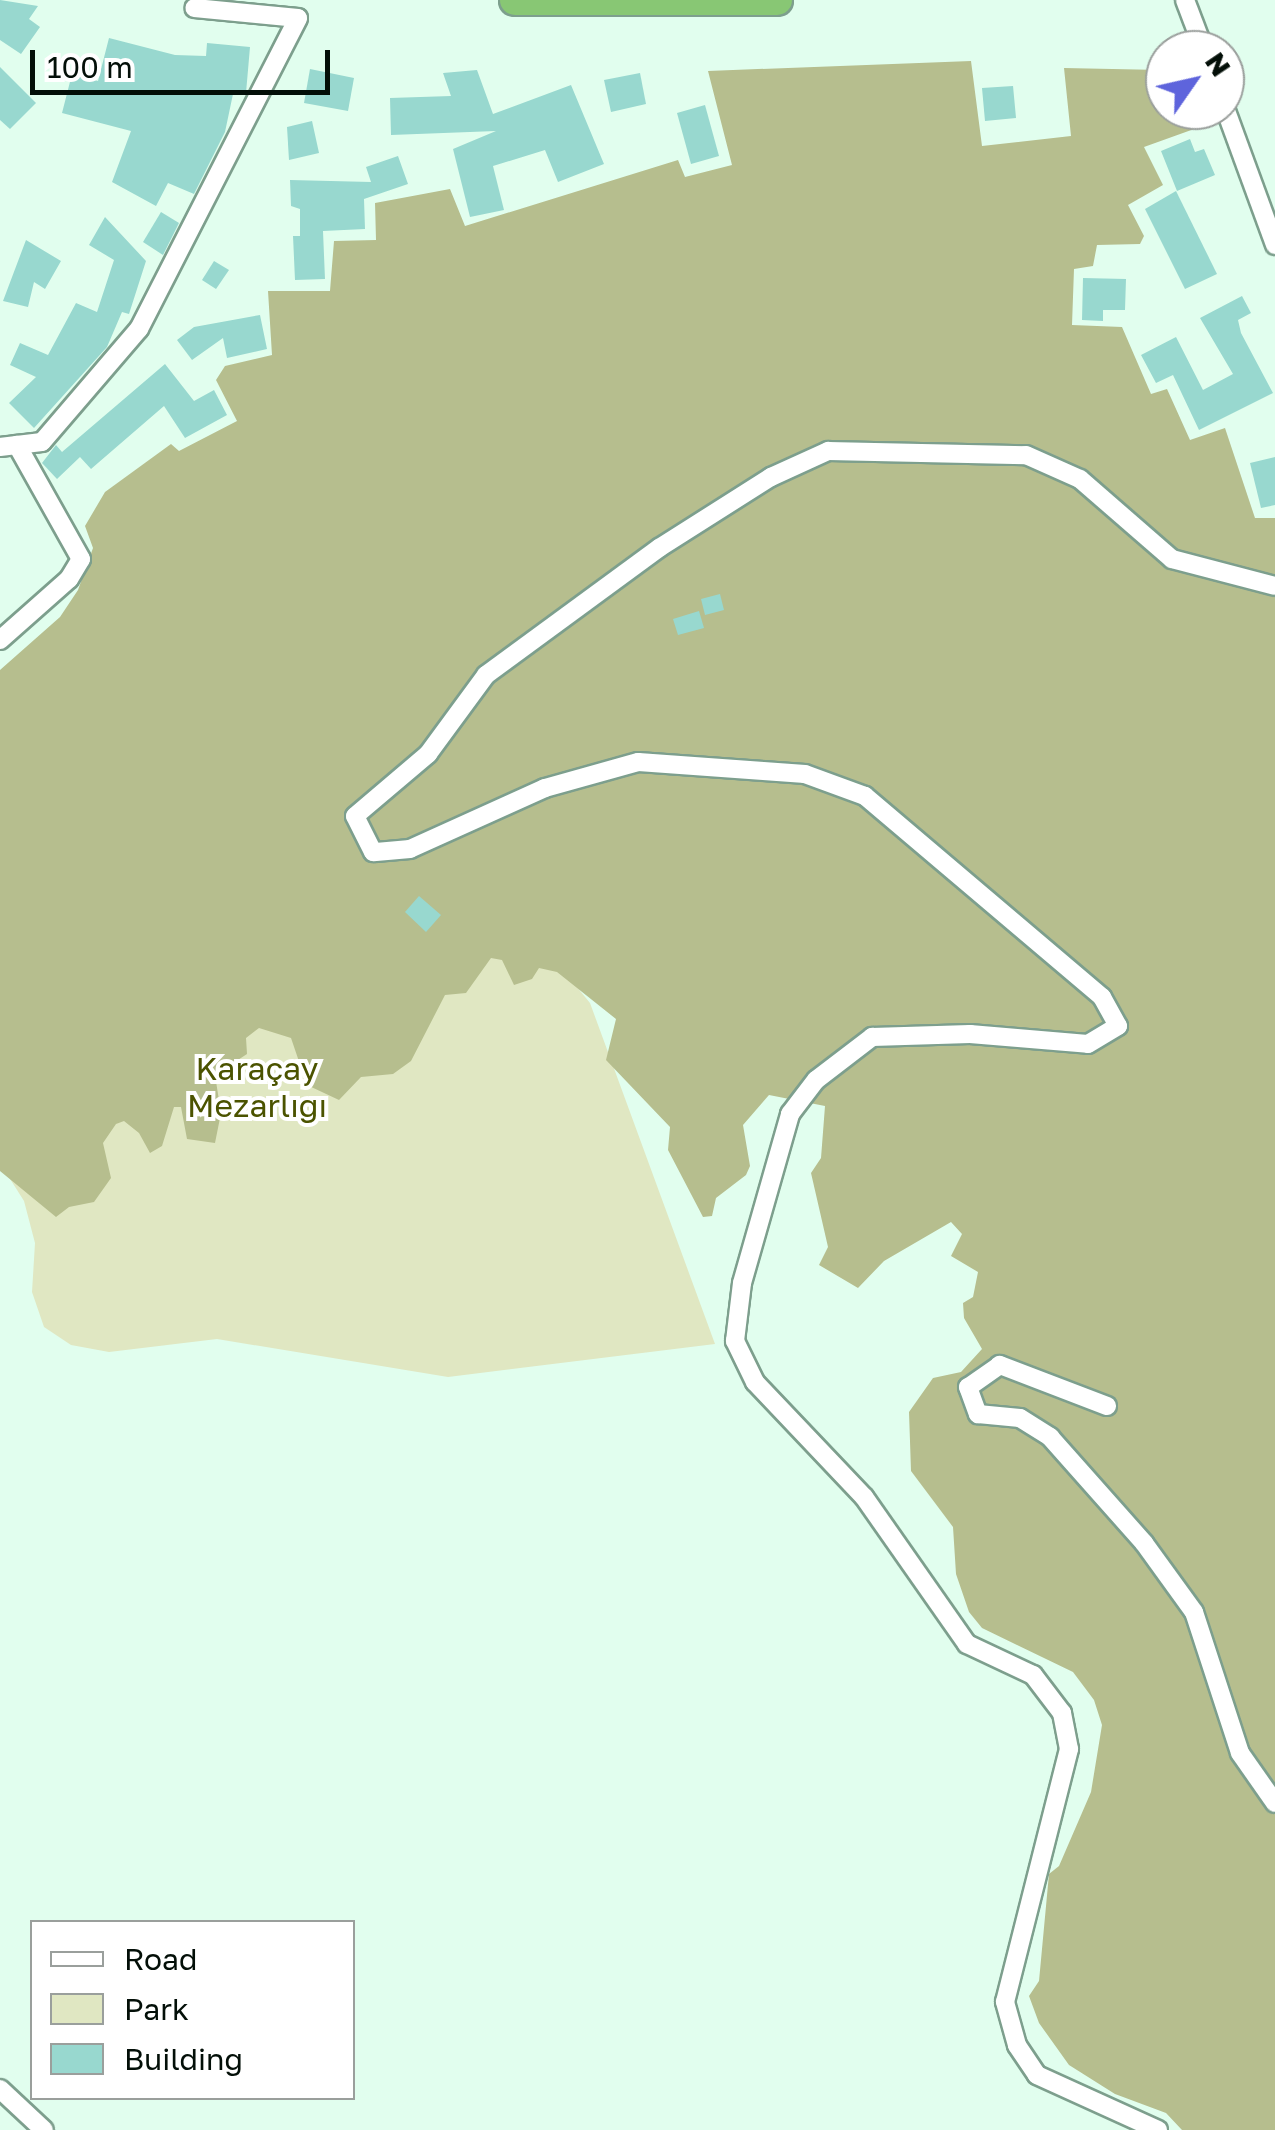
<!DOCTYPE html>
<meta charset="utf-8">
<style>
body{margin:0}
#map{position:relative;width:1275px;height:2130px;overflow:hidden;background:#e1feee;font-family:"Golos Text",sans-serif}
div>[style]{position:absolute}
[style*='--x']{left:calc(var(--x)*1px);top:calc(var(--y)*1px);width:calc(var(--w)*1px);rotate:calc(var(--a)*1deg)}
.green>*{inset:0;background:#e0e7c2}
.forest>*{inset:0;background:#b6be8e}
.building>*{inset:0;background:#98d8cf}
.roads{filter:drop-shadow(2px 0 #7d9f8d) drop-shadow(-2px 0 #7d9f8d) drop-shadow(0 2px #7d9f8d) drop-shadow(0 -2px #7d9f8d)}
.minor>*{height:18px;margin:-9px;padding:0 9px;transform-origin:9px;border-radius:9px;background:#fff}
.trunk>*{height:30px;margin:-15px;padding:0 15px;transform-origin:15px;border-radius:15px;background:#88c774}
span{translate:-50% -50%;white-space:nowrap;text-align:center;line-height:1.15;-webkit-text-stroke:8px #fff;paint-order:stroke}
.park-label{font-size:32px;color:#4b5300}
.legend{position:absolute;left:30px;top:1920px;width:325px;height:180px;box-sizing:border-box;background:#fff;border:2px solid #9a9f9c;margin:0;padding:12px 18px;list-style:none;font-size:30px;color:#030f08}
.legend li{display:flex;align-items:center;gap:20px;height:50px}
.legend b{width:50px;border:2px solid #9a9f9c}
.north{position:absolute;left:1145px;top:30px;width:100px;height:100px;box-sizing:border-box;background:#fff;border:2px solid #9a9f9c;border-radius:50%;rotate:56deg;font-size:28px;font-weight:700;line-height:40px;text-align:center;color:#030f08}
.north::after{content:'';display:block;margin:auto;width:35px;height:45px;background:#5e64dc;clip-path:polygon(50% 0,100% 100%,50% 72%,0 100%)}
.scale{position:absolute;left:30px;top:50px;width:300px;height:45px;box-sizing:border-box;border:5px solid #030f08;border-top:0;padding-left:12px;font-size:30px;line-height:35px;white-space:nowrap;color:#030f08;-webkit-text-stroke:8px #fff;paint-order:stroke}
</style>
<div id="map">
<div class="green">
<i style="clip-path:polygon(0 817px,517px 914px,590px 1003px,715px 1344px,448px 1377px,217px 1339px,109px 1352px,71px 1345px,44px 1327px,32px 1292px,35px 1243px,24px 1201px,0 1163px)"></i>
</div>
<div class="forest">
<i style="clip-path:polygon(971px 61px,982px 146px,1071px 136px,1064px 68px,1161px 70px,1165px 110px,1202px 110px,1208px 124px,1144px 147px,1163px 185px,1128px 205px,1144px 236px,1140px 244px,1097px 245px,1093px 266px,1074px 269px,1072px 325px,1122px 327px,1151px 394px,1167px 389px,1190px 440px,1225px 428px,1255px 518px,1275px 518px,1275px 2130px,1182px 2130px,1166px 2113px,1115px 2094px,1069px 2065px,1039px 2023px,1029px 1996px,1039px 1981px,1049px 1874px,1059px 1866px,1091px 1792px,1102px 1725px,1094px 1700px,1073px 1672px,982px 1628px,969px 1612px,956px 1574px,953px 1527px,911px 1471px,909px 1412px,933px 1378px,961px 1372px,982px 1349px,964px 1318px,963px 1303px,973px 1297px,978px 1272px,951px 1256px,962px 1234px,951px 1222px,884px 1261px,858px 1288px,819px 1265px,828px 1247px,811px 1173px,821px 1158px,825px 1106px,769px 1095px,743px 1125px,750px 1166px,746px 1175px,716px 1198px,712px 1216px,703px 1217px,668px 1150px,670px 1127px,606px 1060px,616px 1019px,557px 972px,539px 968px,532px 979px,514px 985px,502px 960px,491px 958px,466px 993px,445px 995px,411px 1061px,393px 1074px,361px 1077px,339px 1100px,307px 1085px,291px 1038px,259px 1028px,246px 1038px,247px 1054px,215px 1075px,221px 1113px,215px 1143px,187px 1139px,181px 1107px,174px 1107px,162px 1146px,150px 1153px,139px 1133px,124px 1121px,116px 1124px,103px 1143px,111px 1178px,94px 1202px,69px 1207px,56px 1217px,0 1171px,0 670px,60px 617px,78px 590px,93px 548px,85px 526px,105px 492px,171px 444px,179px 451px,237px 421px,216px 380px,225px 366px,272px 355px,268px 291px,330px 291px,334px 241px,376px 240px,375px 203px,450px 189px,465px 226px,678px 160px,685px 177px,732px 165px,708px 71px)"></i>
</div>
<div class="building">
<i style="clip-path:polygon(0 0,38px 6px,29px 19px,40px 27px,21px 54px,0 40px)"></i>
<i style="clip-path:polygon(109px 38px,175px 55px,206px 56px,207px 43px,250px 47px,246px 93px,233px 94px,225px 132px,194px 194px,168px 183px,156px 206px,112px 182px,131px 131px,62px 113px,72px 74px,98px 81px)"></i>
<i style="clip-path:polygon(0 67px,36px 103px,10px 129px,0 120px)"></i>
<i style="clip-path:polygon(310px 69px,354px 78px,348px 111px,304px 103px)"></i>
<i style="clip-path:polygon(477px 70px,493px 114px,571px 85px,604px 164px,558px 182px,545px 150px,493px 166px,504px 210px,470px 217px,453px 149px,496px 131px,391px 135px,390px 98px,451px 96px,443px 73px)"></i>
<i style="clip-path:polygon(640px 73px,646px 104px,611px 112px,604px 80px)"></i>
<i style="clip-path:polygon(1013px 86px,1016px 118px,985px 121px,982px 88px)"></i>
<i style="clip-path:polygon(705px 105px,719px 156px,691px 164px,677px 113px)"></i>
<i style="clip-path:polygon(312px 121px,319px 153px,289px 160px,287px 127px)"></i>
<i style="clip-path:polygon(1190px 139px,1195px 152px,1204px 149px,1215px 175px,1177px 191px,1161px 151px)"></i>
<i style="clip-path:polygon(398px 156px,408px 184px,364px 199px,365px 229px,323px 231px,325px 279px,295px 280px,293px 236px,300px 236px,300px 209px,291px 206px,290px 180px,371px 182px,366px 167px)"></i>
<i style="clip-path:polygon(1176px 191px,1217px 274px,1185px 289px,1145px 209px)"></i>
<i style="clip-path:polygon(161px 212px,179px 223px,163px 255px,143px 242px)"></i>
<i style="clip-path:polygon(105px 217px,146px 261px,129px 314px,122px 312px,107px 347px,34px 428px,9px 403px,36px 377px,10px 365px,20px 343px,48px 355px,76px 303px,97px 312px,114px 260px,89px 245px)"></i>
<i style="clip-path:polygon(26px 240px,61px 261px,45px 289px,34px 282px,28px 307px,3px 301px)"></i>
<i style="clip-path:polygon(214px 261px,229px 270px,216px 289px,202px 280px)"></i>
<i style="clip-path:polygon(1083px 278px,1126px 279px,1125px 310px,1103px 310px,1103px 321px,1082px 320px)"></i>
<i style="clip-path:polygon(1242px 296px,1251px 313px,1238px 320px,1241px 333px,1273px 393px,1199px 430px,1173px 375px,1156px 383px,1141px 355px,1176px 337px,1203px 390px,1233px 374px,1200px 318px)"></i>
<i style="clip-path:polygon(260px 315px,267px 349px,227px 358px,223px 338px,192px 360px,177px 340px,194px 327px)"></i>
<i style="clip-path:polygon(165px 364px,194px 401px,214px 390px,227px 415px,185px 438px,164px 406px,91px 469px,80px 457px,57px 479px,42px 463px,56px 445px,62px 452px)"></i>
<i style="clip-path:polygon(1275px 457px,1275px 505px,1261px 508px,1250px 463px)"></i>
<i style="clip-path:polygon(720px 594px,724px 610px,705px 615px,701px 599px)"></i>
<i style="clip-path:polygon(699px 611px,704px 628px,678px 635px,673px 619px)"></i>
<i style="clip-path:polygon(419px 896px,441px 915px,426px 932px,405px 912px)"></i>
</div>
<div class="roads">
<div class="minor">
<i style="--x:1185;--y:0;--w:53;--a:69.2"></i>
<i style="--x:1225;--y:108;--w:146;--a:69.9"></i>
<i style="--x:0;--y:447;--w:42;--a:-6.8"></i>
<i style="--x:42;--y:442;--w:149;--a:-49.4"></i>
<i style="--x:139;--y:329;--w:349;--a:-62.9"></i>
<i style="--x:298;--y:18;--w:104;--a:-174.5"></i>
<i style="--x:0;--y:640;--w:92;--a:-41.5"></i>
<i style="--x:69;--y:579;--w:23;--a:-59"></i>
<i style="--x:81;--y:559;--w:131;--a:-119.3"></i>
<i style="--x:1107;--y:1406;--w:115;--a:-159"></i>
<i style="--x:1000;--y:1365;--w:39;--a:145"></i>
<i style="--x:968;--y:1387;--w:29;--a:70"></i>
<i style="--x:978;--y:1414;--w:42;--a:5.4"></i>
<i style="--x:1020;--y:1418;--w:36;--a:32"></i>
<i style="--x:1050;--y:1437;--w:142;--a:48.4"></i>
<i style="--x:1144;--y:1543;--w:85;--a:54.1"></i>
<i style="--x:1194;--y:1612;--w:148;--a:71.9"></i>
<i style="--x:1240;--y:1753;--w:61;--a:55"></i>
<i style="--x:0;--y:2089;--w:60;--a:43"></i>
<i style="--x:1158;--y:2130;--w:133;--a:-155.6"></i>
<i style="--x:1037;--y:2075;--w:36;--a:-124"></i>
<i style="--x:1017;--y:2045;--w:45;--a:-105.6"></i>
<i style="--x:1005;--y:2002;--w:261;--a:-75.8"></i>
<i style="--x:1069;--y:1749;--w:37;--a:-101"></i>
<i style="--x:1062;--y:1713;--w:48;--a:-127.3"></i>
<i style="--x:1033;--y:1675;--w:73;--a:-154.8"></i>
<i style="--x:967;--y:1644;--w:179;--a:-125"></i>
<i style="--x:864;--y:1497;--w:158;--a:-133.5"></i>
<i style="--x:755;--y:1382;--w:46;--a:-116"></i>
<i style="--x:735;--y:1341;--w:58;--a:-83.1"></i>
<i style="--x:742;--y:1283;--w:176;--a:-74.1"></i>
<i style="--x:790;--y:1114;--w:43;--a:-52.6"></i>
<i style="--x:816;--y:1080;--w:71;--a:-37.5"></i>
<i style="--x:872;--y:1037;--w:98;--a:-1.8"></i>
<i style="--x:970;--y:1034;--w:118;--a:4.8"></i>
<i style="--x:1088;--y:1044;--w:35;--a:-31"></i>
<i style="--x:1118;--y:1026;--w:33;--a:-119"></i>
<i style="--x:1102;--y:997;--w:311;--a:-139.7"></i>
<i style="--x:865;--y:796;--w:64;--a:-159.9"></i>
<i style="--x:805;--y:774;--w:167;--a:-175.9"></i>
<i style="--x:638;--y:762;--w:97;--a:164.4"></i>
<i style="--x:545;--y:788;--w:148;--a:155.7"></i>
<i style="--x:410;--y:849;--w:37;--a:175"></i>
<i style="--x:373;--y:852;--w:40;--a:-116.6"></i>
<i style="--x:355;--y:816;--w:96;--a:-40.3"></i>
<i style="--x:428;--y:754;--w:98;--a:-53.7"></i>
<i style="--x:486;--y:675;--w:215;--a:-36.3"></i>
<i style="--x:659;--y:548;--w:133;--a:-32.4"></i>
<i style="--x:771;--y:477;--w:63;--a:-24.5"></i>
<i style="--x:828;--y:451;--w:198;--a:1.2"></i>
<i style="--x:1026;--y:455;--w:59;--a:24"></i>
<i style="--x:1080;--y:479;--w:122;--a:41"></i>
<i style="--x:1172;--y:559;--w:106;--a:14.7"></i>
</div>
<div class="trunk">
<i style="--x:515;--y:0;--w:262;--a:0"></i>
</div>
</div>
<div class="park-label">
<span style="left:257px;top:1087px">Karaçay<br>Mezarlığı</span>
</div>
<ul class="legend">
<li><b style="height:12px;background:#fff"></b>Road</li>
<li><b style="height:28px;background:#e0e7c2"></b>Park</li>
<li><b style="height:28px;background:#98d8cf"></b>Building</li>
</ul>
<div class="north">N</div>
<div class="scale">100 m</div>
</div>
